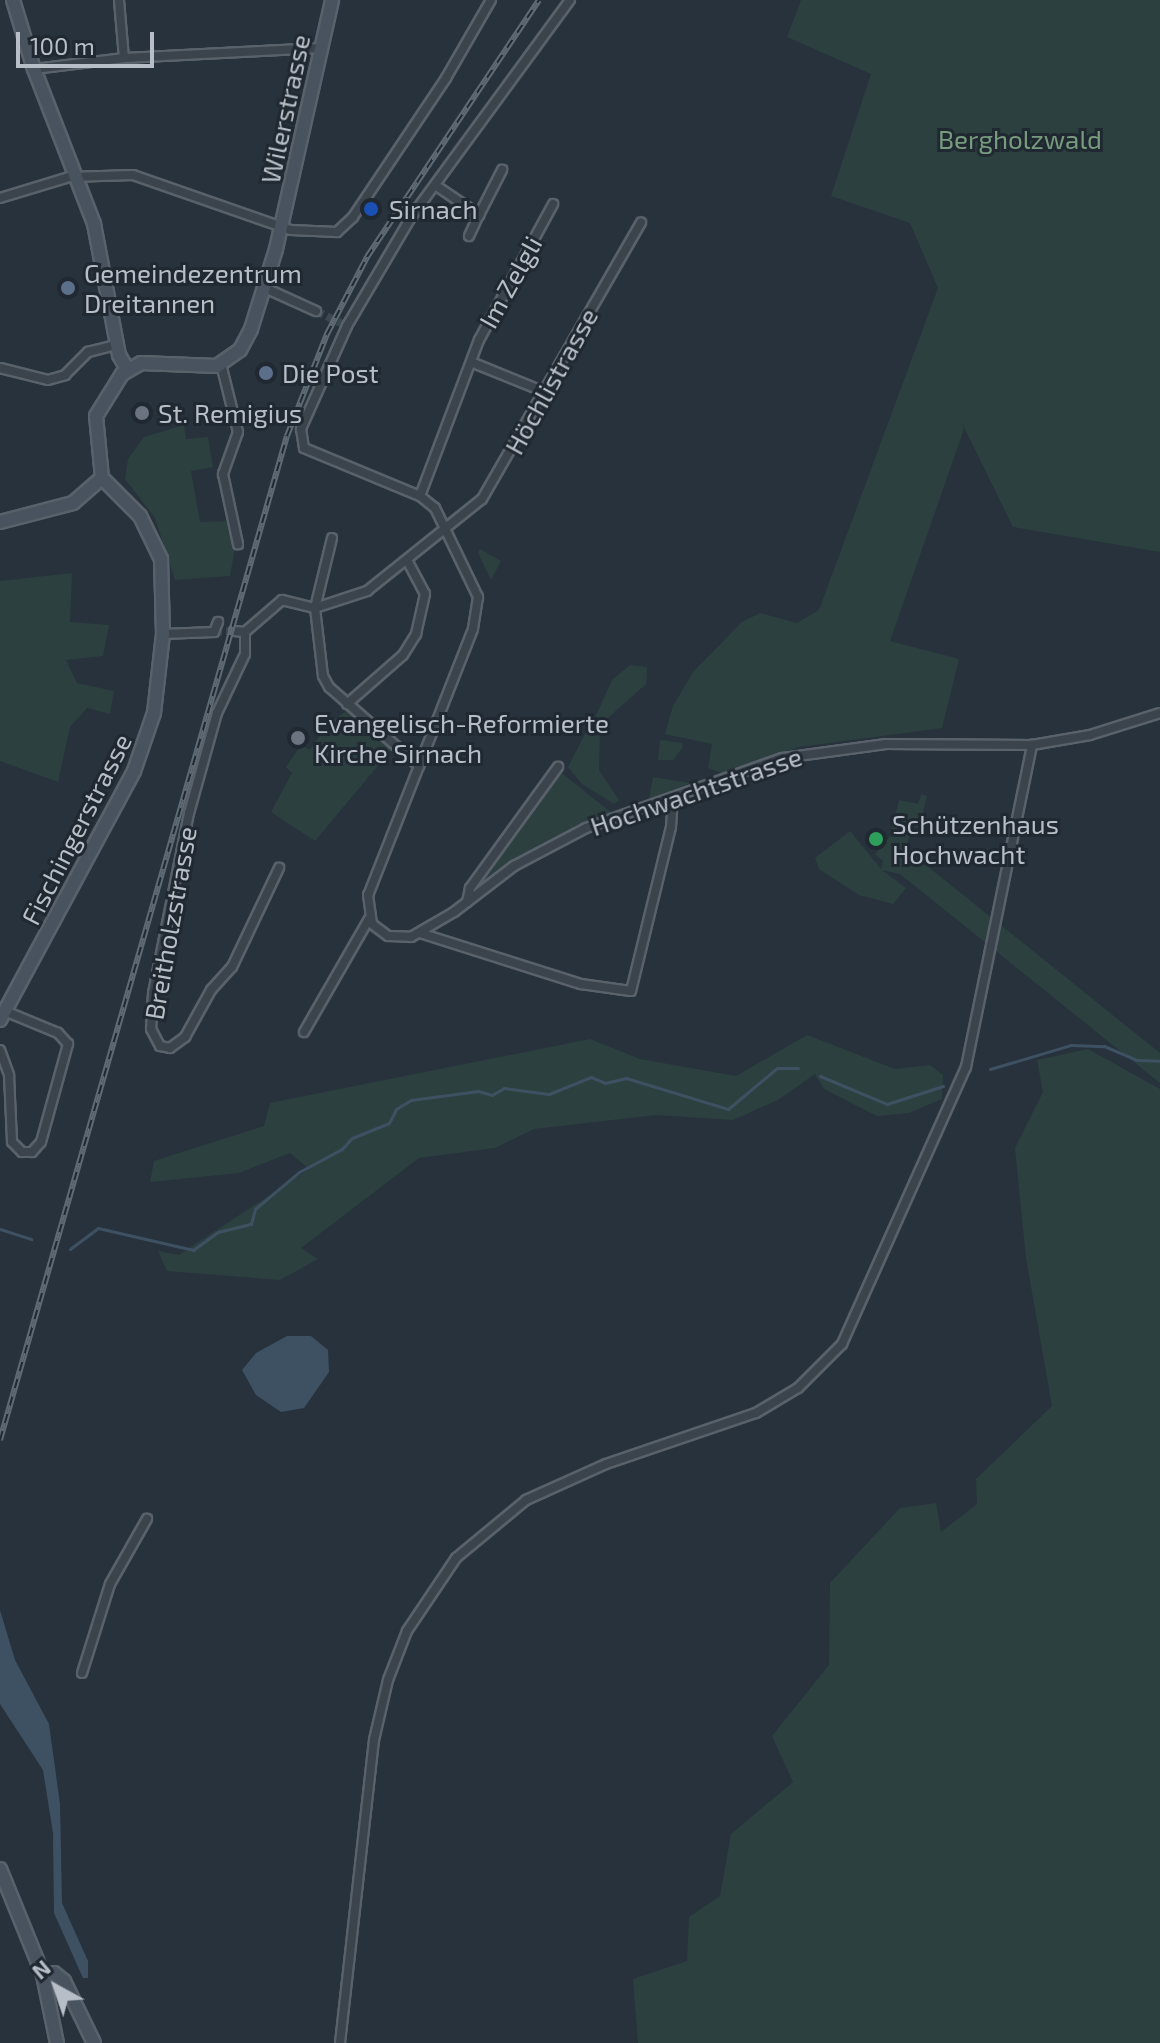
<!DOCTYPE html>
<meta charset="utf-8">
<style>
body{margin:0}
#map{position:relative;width:1160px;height:2043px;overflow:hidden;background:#27323c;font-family:"Exo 2",sans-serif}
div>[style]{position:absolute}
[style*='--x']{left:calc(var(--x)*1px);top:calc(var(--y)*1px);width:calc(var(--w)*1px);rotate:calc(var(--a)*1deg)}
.green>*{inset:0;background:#2c403f}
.water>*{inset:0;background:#3e5163}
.stream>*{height:3px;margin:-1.5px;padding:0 1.5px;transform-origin:1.5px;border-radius:1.5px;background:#3e5163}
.street-tunnel>*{height:8px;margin-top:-4px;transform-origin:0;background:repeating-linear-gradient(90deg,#3d4751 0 8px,transparent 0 12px)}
.roads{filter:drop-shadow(2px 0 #59616a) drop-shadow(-2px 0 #59616a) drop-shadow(0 2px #59616a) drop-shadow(0 -2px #59616a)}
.street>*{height:8px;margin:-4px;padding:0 4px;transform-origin:4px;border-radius:4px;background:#3b434c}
.secondary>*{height:12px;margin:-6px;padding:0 6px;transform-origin:6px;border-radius:6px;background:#49535f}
.rail>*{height:6px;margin-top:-3px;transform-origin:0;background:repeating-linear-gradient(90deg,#202831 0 9px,#5f6a75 0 18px);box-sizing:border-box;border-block:2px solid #5f6a75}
.dots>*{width:22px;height:22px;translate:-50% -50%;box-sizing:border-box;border:4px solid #202831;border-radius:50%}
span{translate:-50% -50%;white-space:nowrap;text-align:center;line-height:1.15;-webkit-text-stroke:6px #202831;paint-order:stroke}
.street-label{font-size:26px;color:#b7bec7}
.park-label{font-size:26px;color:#779b7d}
.poi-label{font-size:26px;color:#b7bec7}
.left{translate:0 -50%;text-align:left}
.north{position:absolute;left:16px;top:1947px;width:80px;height:80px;-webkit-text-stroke:6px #202831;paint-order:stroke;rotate:320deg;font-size:22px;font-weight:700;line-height:32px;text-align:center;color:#b7bec7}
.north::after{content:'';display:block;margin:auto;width:28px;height:36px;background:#b7bec7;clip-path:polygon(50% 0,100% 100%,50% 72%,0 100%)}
.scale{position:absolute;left:16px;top:32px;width:138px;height:36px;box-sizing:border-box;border:4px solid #b7bec7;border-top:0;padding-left:10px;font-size:24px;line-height:28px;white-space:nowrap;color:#b7bec7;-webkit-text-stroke:6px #202831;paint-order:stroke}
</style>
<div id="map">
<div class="green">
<i style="clip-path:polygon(801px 0,1160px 0,1160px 552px,1013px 527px,961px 421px,964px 429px,890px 641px,959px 659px,942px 728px,799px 747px,722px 773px,708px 768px,712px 744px,665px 734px,673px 706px,693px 672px,742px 622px,760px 613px,797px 623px,819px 610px,938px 288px,910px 223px,831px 196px,871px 74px,787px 37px)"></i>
<i style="clip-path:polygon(184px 425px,186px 439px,208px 437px,213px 467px,191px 471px,200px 522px,229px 521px,236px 543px,230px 576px,175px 580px,155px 518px,125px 479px,128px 459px,144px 437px)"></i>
<i style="clip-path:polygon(480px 549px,501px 561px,491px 580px,478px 553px)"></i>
<i style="clip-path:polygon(72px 573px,70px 622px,109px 625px,103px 656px,66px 660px,77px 683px,114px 691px,110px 714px,87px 708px,70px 727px,58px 782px,0 761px,0 581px)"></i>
<i style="clip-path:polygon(630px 665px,647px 667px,646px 684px,600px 725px,593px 722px,612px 680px)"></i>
<i style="clip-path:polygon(347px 710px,392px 749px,315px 841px,271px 812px,292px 773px,286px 767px,301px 745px,310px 750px,327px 725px)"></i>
<i style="clip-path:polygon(589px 726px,600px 731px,599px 770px,619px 800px,614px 804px,582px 784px,568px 767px)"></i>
<i style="clip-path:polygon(660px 740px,682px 743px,683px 747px,673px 760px,658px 760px)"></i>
<i style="clip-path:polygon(559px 771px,613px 814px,575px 827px,476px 888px)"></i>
<i style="clip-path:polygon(653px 777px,690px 783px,649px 799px)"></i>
<i style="clip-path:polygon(921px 794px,927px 796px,919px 828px,912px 826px,906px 849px,1160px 1053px,1160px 1083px,900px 874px,882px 870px,906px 888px,893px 904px,859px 895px,819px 869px,815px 858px,850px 831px,881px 869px,883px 861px,875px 854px,890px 836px,899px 800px,918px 804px)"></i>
<i style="clip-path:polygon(807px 1035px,895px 1069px,930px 1065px,943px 1075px,942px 1099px,909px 1113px,877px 1116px,824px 1089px,815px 1074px,778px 1100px,733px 1120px,656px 1115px,534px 1129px,495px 1148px,419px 1158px,301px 1248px,318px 1259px,280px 1280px,167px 1271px,158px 1251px,179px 1255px,309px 1169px,290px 1153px,239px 1173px,150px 1182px,154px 1161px,264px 1126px,270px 1103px,590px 1039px,640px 1059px,736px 1076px)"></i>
<i style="clip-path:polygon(1088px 1049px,1160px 1089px,1160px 2043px,638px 2043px,633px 1979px,687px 1961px,689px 1917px,720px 1896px,731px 1834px,793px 1782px,772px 1736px,829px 1665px,830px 1583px,900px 1508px,936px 1503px,941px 1532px,977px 1504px,976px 1479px,1052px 1406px,1026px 1258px,1015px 1148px,1043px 1092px,1037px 1060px)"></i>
</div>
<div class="water">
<i style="clip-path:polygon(287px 1336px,311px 1336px,328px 1350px,329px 1372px,304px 1408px,281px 1412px,256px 1395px,242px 1370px,256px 1353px)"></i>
<i style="clip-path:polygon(0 1610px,15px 1660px,49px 1724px,60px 1804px,62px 1903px,88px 1961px,88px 1978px,83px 1978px,54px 1913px,53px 1833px,43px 1770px,0 1704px)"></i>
</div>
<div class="stream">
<i style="--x:990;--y:1069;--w:84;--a:-16.5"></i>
<i style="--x:1071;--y:1045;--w:33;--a:2"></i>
<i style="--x:1104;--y:1046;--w:36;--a:23"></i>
<i style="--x:1137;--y:1060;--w:23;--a:2"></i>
<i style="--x:820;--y:1076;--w:73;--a:22.7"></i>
<i style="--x:887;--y:1104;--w:59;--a:-17.8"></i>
<i style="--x:0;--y:1229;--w:33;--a:18"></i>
<i style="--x:70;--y:1249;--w:35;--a:-37"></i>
<i style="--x:98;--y:1228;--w:98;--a:13"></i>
<i style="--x:193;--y:1250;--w:31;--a:-36"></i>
<i style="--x:218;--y:1232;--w:34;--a:-14"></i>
<i style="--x:251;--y:1224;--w:16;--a:-75"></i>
<i style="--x:255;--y:1209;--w:57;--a:-40.1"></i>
<i style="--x:299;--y:1172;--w:49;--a:-28.1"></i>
<i style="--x:342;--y:1149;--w:15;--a:-48"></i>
<i style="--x:352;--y:1138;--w:40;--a:-22"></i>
<i style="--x:389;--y:1123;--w:16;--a:-63"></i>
<i style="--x:396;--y:1109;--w:17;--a:-31"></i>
<i style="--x:411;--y:1100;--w:68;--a:-7.7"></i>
<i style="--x:478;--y:1091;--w:15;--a:16"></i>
<i style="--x:492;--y:1095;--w:14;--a:-30"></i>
<i style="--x:504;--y:1088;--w:45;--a:7.6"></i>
<i style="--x:549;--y:1094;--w:45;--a:-22"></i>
<i style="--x:591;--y:1077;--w:15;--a:23"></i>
<i style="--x:605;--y:1083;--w:22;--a:-13"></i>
<i style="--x:626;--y:1078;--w:107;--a:16.9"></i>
<i style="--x:728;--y:1109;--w:64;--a:-39.9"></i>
<i style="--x:777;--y:1068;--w:21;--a:0"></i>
</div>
<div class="street-tunnel">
<i style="--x:316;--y:311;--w:28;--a:26"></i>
<i style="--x:214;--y:632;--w:20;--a:-3"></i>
</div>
<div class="roads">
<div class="street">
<i style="--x:119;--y:0;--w:58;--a:85.1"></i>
<i style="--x:570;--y:0;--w:271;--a:126.2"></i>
<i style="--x:410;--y:219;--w:124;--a:120.5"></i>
<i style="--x:347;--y:326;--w:113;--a:114.1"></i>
<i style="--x:301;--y:429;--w:19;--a:81"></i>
<i style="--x:304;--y:448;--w:126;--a:22.5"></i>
<i style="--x:420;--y:496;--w:19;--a:39"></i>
<i style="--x:435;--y:508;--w:99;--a:64.2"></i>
<i style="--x:478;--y:597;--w:32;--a:99"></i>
<i style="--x:473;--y:629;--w:286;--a:111.5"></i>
<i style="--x:368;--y:895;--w:29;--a:82"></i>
<i style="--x:372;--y:924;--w:20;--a:37"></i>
<i style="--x:388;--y:936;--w:23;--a:2"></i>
<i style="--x:411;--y:937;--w:50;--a:-30.2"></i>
<i style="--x:454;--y:912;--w:76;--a:-37.5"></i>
<i style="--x:514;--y:866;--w:81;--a:-27.8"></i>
<i style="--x:586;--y:828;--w:209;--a:-19.6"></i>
<i style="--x:783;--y:758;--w:104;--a:-7.7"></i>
<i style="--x:886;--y:744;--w:146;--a:0.4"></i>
<i style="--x:1032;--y:745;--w:59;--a:-9.8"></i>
<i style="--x:1090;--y:735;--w:73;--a:-17.4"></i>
<i style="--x:34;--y:69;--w:91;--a:-7"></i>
<i style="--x:124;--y:58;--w:197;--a:-2.9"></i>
<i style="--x:438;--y:187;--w:50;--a:34.3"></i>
<i style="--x:479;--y:215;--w:51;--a:-62.9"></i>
<i style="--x:0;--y:198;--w:72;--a:-16.9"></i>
<i style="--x:69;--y:177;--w:64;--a:-1.8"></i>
<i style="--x:133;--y:175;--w:167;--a:19.2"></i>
<i style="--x:291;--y:230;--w:46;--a:2.5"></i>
<i style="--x:337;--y:232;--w:22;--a:-43"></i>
<i style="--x:353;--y:217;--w:167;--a:-56.2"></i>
<i style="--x:446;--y:78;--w:90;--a:-60"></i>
<i style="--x:469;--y:236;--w:23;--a:-65"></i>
<i style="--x:265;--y:288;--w:56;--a:24.3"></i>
<i style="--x:471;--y:362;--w:80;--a:22.1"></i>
<i style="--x:221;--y:364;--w:70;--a:76"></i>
<i style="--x:238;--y:432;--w:45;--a:109.7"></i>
<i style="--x:223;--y:474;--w:72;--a:77.9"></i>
<i style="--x:0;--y:368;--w:49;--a:14"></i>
<i style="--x:48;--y:380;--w:18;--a:-16"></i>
<i style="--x:65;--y:375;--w:33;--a:-45"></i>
<i style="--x:88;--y:352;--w:30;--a:-14"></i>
<i style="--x:420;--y:496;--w:167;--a:-69.3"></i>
<i style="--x:479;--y:340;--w:155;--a:-61.4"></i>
<i style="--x:315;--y:608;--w:55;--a:-18.1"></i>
<i style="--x:367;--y:591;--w:147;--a:-38.7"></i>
<i style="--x:482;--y:499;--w:319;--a:-60.1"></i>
<i style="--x:315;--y:608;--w:72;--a:-76.3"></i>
<i style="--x:234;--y:631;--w:11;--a:5"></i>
<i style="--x:245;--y:632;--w:49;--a:-40.9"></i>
<i style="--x:282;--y:600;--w:34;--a:14"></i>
<i style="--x:315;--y:608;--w:68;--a:83.3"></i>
<i style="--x:323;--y:676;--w:13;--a:61"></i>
<i style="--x:329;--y:687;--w:120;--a:41.3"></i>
<i style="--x:245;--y:632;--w:22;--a:90"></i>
<i style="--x:245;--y:654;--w:65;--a:115.4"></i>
<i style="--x:217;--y:713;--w:104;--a:105.6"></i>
<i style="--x:189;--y:813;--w:184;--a:101.3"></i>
<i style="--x:153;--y:993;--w:36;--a:93"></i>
<i style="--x:151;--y:1029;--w:19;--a:62"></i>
<i style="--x:160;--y:1046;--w:10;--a:11"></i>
<i style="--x:170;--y:1048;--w:19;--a:-36"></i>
<i style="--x:185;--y:1037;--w:54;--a:-61"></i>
<i style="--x:211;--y:990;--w:31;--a:-48"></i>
<i style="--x:232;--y:967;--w:110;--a:-64.6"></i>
<i style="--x:163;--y:634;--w:51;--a:-2.2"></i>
<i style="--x:214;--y:632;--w:11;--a:-68"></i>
<i style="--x:347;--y:704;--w:74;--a:-41.2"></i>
<i style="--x:403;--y:655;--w:25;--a:-58"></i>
<i style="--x:416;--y:634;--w:41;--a:-77.3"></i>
<i style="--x:425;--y:594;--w:36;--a:-118"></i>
<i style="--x:467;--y:902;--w:14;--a:-78"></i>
<i style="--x:470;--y:888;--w:150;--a:-54"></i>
<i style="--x:420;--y:933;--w:169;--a:17.6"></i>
<i style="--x:581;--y:984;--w:50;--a:8"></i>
<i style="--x:631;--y:991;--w:169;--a:-76.3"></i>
<i style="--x:671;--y:827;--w:30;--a:-86"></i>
<i style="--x:304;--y:1032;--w:130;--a:-60.1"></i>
<i style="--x:0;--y:1050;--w:27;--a:70"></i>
<i style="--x:9;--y:1075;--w:67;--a:87.4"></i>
<i style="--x:12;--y:1142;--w:14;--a:45"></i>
<i style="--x:22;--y:1152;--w:10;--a:0"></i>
<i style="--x:32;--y:1152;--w:13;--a:-48"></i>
<i style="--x:41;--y:1142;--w:102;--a:-74.6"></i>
<i style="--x:68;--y:1044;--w:15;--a:-132"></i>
<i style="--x:58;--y:1033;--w:57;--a:-157.5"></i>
<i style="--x:82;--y:1673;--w:93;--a:-72.5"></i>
<i style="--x:110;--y:1584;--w:75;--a:-60.4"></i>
<i style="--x:340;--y:2043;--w:305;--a:-83.6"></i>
<i style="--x:374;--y:1740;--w:62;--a:-76.9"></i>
<i style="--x:388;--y:1680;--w:53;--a:-68.8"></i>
<i style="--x:407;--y:1631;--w:88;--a:-56.1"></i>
<i style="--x:456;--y:1558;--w:91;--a:-39.6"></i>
<i style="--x:526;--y:1500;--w:88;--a:-24.2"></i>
<i style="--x:606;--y:1464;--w:158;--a:-18.8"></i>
<i style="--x:756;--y:1413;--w:49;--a:-30.8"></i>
<i style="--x:798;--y:1388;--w:62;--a:-45"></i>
<i style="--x:842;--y:1344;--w:303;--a:-65.9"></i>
<i style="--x:966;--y:1067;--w:329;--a:-78.4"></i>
</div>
<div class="secondary">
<i style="--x:13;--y:0;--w:72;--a:73.1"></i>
<i style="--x:34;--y:69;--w:166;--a:68.8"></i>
<i style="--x:94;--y:224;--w:133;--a:79.2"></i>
<i style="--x:119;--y:355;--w:16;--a:60"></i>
<i style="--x:102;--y:478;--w:62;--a:-95.5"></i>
<i style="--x:96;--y:416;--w:49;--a:-58.2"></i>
<i style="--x:122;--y:374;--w:22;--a:-30"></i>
<i style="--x:141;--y:363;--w:76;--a:2.3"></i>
<i style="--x:217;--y:366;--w:28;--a:-35"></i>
<i style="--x:240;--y:350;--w:24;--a:-62"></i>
<i style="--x:251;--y:329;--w:84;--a:-72.6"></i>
<i style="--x:276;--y:249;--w:255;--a:-77.3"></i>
<i style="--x:0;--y:522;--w:75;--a:-14.6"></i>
<i style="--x:73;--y:503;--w:38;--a:-41"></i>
<i style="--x:0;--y:1020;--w:283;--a:-61.7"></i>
<i style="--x:134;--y:771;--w:61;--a:-71"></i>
<i style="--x:154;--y:713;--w:80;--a:-83.5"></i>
<i style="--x:163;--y:634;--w:75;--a:-91.5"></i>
<i style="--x:161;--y:559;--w:48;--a:-116"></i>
<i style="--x:140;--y:516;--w:54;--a:-135"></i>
<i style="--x:0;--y:1869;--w:114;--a:67.9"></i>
<i style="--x:43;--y:1975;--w:69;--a:78.4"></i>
<i style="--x:43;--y:1975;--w:11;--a:-10"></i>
<i style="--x:54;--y:1973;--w:13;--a:39"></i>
<i style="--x:64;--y:1981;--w:69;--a:64.2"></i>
</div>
</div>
<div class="rail">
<i style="--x:0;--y:1440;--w:1044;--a:-74.05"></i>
<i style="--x:287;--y:436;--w:110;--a:-68.6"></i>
<i style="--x:327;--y:334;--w:87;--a:-62.5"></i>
<i style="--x:367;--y:257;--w:309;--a:-56.2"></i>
</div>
<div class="dots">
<i style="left:371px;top:209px;background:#1a4fb4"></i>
<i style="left:68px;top:288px;background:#5c6f8a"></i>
<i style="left:266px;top:373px;background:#5c6f8a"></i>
<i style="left:142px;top:413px;background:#6b7280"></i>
<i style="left:298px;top:738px;background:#6b7280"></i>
<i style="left:876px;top:839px;background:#2e9e5b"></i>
</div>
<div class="street-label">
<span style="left:285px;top:109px;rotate:-78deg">Wilerstrasse</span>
<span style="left:510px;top:282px;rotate:-61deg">Im Zelgli</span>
<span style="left:551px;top:381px;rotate:-61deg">Höchlistrasse</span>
<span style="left:696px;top:791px;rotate:-19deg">Hochwachtstrasse</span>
<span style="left:76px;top:829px;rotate:-63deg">Fischingerstrasse</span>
<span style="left:170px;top:923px;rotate:-80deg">Breitholzstrasse</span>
</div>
<div class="park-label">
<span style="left:1020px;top:139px">Bergholzwald</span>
</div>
<div class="poi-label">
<span class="left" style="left:389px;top:209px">Sirnach</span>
<span class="left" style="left:84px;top:288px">Gemeindezentrum<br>Dreitannen</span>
<span class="left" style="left:282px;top:373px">Die Post</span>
<span class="left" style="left:158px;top:413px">St. Remigius</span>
<span class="left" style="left:314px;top:738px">Evangelisch-Reformierte<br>Kirche Sirnach</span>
<span class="left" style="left:892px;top:839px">Schützenhaus<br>Hochwacht</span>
</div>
<div class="north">N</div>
<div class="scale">100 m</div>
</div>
